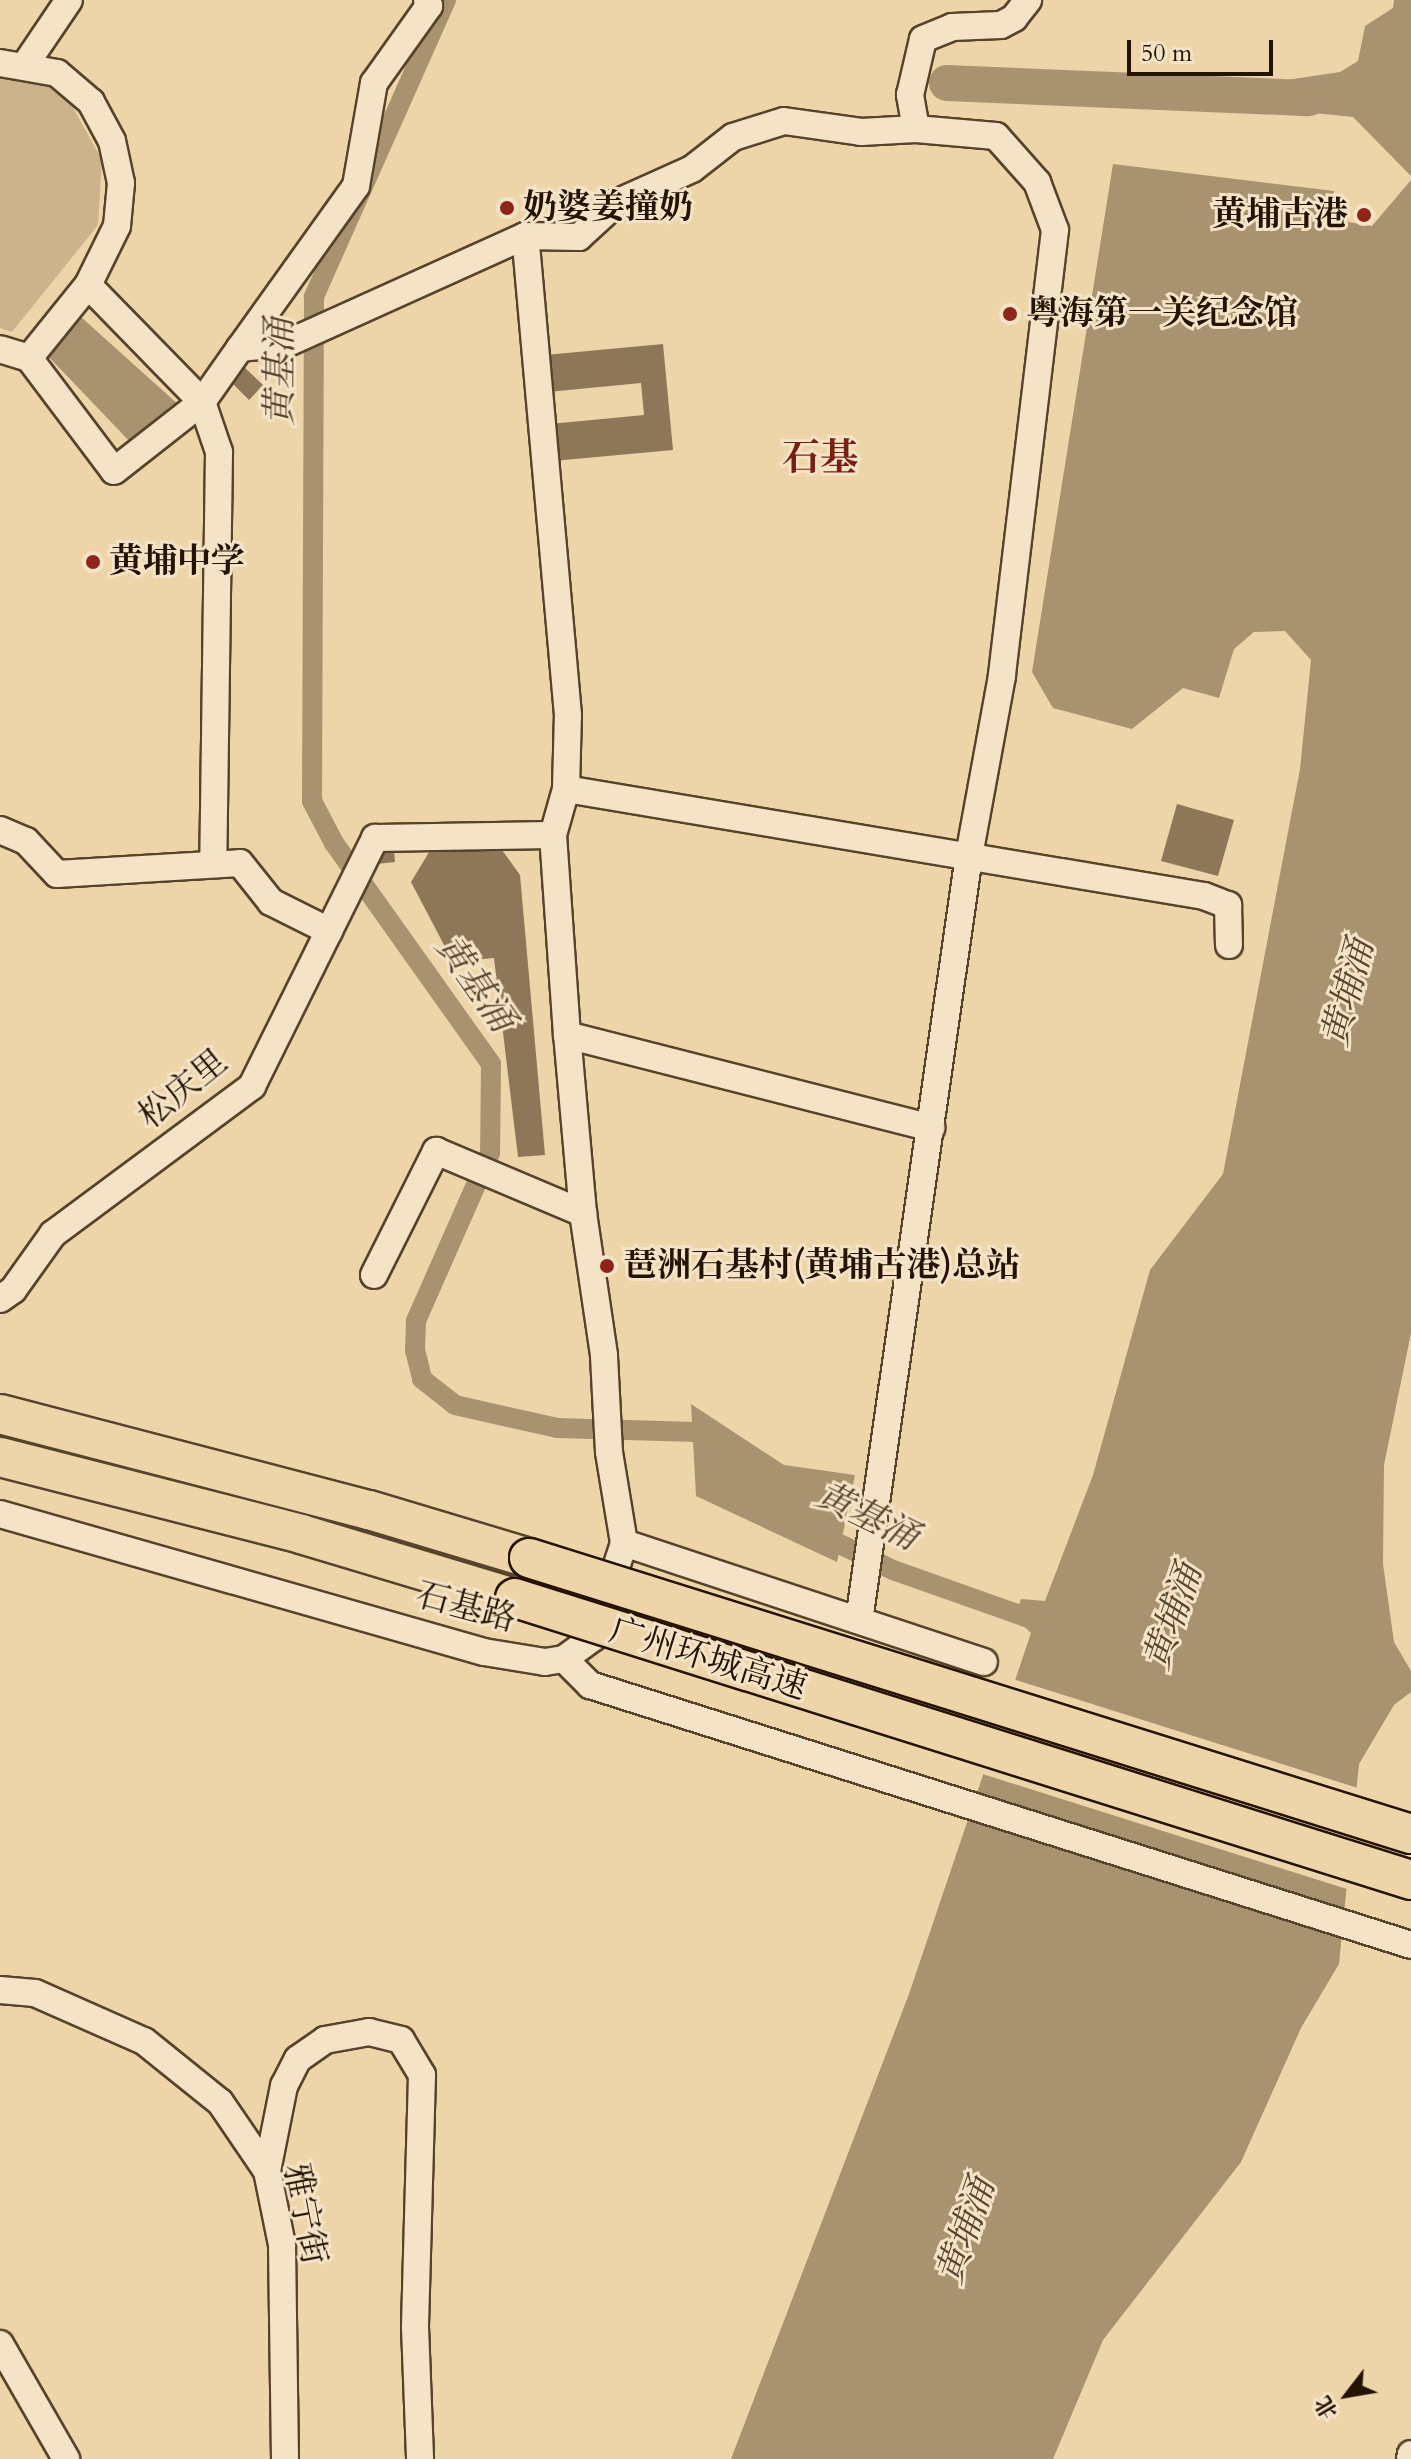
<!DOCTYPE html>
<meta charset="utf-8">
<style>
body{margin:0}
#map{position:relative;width:1411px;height:2459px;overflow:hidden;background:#eed4a9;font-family:Cardo,"Noto Serif SC",serif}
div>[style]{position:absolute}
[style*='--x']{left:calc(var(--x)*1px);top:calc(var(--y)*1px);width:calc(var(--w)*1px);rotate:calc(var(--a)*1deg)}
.green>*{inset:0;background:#ccb38c}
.water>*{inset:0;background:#a99270}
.pier>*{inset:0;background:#eed4a9}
.canal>*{height:20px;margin:-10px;padding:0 10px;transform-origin:10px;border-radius:10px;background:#a99270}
.river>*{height:36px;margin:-18px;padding:0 18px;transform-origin:18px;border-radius:18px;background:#a99270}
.building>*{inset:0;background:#8d7758}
.roads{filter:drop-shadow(2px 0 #56432a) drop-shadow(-2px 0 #56432a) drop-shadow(0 2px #56432a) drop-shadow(0 -2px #56432a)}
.minor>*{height:26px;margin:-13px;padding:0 13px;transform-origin:13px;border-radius:13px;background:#f4e3c7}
.highway>*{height:38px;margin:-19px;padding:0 19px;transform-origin:19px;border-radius:19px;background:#eed4a9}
.bridges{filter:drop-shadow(2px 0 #241300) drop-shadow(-2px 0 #241300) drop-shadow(0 2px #241300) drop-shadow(0 -2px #241300)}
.highway-bridge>*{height:38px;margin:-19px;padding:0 19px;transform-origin:19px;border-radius:19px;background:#eed4a9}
.dots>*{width:22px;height:22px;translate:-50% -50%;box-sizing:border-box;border:4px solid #f4e3c7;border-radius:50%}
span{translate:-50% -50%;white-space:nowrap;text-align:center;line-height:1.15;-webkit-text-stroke:6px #f4e3c7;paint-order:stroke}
.poi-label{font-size:34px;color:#241300;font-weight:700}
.left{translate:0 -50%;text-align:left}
.right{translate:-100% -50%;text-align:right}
.street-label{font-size:34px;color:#241300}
.water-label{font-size:36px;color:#59462d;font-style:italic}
.quarter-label{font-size:38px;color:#7a1f14;font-weight:700}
.north{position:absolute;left:1307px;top:2355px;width:80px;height:80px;-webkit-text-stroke:6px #f4e3c7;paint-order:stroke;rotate:239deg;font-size:22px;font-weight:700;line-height:32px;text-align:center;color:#241300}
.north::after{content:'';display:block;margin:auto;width:28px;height:36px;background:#241300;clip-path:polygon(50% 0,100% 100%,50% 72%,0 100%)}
.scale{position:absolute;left:1127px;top:40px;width:146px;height:36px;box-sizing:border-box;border:4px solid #241300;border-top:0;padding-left:10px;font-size:24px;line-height:28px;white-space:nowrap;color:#241300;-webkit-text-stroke:6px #f4e3c7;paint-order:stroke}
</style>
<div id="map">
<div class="green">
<i style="clip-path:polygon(0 73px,38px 78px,72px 106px,102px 160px,98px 225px,12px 332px,0 328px)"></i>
</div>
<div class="water">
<i style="clip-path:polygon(1394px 0,1411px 0,1411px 176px,1353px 117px,1274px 109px,1254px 102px,1273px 82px,1340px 72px,1358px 61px,1365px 26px,1393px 8px)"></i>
<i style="clip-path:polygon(1113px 164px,1334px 191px,1331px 219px,1372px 226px,1411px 180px,1411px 1333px,1384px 1465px,1383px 1564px,1394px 1642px,1411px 1671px,1411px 1692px,1394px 1705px,1359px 1764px,1339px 1964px,1301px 2028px,1241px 2162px,1103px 2340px,1053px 2459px,731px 2459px,909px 1994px,1031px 1633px,1015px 1617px,1021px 1599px,1045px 1601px,1093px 1475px,1150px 1270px,1223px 1174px,1300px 769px,1311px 660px,1285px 631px,1254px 632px,1234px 649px,1219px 698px,1183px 688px,1132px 729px,1053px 708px,1032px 672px)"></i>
<i style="clip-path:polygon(81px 317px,180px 406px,133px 445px,46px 354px,73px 319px)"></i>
<i style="clip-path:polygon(691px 1404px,784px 1465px,855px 1475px,837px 1562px,696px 1496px)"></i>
</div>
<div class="pier">
<i style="clip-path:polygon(1010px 1678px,1361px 1789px,1350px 1890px,976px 1772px)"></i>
</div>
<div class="canal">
<i style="--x:446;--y:0;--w:325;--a:114"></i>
<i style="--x:314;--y:297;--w:504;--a:90.23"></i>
<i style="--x:312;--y:801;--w:47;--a:62.4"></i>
<i style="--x:334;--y:843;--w:271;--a:54.6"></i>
<i style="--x:491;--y:1064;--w:89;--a:90.6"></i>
<i style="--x:490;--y:1153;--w:184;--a:113.8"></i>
<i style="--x:416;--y:1321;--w:29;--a:92"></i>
<i style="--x:415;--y:1350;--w:30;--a:76"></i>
<i style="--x:422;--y:1379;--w:42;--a:38.2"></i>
<i style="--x:455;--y:1405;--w:105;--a:12.7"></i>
<i style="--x:557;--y:1428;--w:139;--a:1.6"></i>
<i style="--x:696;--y:1432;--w:23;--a:41"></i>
<i style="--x:817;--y:1533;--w:85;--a:26"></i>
<i style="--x:893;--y:1570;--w:156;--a:19.5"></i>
</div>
<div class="river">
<i style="--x:947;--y:83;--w:362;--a:2.4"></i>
</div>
<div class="building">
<i style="clip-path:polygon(663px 344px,673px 450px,553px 461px,550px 424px,644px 415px,641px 383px,548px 392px,545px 355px)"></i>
<i style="clip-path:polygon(242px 365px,263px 385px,249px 400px,228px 379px)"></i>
<i style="clip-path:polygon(1177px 804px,1234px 820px,1218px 876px,1161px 861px)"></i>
<i style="clip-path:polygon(431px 849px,502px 850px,520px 875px,545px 1155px,518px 1157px,494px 958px,453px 962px,411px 882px)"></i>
<i style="clip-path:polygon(394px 851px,395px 862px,377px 864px,376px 852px)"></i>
</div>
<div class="roads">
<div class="minor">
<i style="--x:0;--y:63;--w:58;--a:10"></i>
<i style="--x:57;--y:73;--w:45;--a:40.5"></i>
<i style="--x:91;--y:102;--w:44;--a:61.7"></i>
<i style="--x:112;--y:141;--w:43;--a:77.9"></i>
<i style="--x:121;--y:183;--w:43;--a:95.3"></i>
<i style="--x:117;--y:226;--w:66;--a:116.2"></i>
<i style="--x:88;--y:285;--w:94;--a:128.9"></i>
<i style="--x:29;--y:358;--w:30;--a:-163"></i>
<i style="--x:25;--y:65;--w:78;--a:-55.9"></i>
<i style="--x:916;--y:129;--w:35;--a:-100"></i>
<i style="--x:910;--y:95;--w:57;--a:-76.9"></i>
<i style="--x:923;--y:39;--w:31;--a:-22"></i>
<i style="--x:952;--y:27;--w:49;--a:-2.3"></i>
<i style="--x:1001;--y:25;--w:15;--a:-28"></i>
<i style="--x:1014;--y:18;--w:23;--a:-52"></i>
<i style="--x:88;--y:285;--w:163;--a:45.7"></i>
<i style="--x:202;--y:402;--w:53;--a:71.2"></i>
<i style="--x:219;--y:452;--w:411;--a:90.8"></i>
<i style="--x:240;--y:348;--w:199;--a:-54.4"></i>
<i style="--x:356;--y:186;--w:105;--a:-80.1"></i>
<i style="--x:374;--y:83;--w:95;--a:-54.5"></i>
<i style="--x:429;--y:6;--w:6;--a:-108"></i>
<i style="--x:29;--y:358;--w:141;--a:53"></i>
<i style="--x:114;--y:471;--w:112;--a:-38.1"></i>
<i style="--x:202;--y:402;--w:66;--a:-54.9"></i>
<i style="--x:240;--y:348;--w:48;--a:-5.9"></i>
<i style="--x:288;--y:343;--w:260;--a:-24.3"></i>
<i style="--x:525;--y:236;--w:54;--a:1.1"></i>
<i style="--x:579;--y:237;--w:50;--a:-42.6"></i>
<i style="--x:616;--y:203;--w:83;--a:-24.1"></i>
<i style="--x:692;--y:169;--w:52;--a:-38"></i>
<i style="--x:733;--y:137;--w:53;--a:-17.4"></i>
<i style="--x:784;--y:121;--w:78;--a:8.1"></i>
<i style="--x:861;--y:132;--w:55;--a:-3.1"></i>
<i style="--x:916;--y:129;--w:80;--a:5"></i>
<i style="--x:996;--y:136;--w:62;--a:48.3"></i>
<i style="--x:1037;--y:182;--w:51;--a:69.4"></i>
<i style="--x:1055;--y:230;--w:449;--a:96.8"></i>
<i style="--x:1002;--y:676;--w:183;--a:100.4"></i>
<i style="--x:969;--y:856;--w:772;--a:98.19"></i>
<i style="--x:566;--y:789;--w:647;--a:9.52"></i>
<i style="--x:1204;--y:896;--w:26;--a:21"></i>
<i style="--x:1228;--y:905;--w:40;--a:88.6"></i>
<i style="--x:0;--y:830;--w:28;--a:23"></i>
<i style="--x:26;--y:841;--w:45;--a:46.8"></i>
<i style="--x:57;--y:874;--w:183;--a:-3.4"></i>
<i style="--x:240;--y:863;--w:50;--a:51.5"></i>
<i style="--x:271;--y:902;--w:65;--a:26.6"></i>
<i style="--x:567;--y:1035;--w:376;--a:14.3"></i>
<i style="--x:374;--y:1275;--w:139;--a:-63.4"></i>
<i style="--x:436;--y:1151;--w:160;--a:22.9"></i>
<i style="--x:0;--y:1299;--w:16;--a:-35"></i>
<i style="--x:13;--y:1290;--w:69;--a:-54.5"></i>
<i style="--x:53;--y:1234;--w:248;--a:-36.6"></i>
<i style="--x:252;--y:1086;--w:277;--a:-63.6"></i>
<i style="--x:375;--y:838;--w:178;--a:-1"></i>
<i style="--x:0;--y:1514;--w:503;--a:15.91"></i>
<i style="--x:484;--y:1652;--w:62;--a:9.3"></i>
<i style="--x:545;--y:1662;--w:19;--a:-9"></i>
<i style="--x:564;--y:1659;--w:36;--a:-36"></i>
<i style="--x:593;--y:1638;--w:100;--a:-71.9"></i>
<i style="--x:624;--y:1543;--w:92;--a:-99.4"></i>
<i style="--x:609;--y:1452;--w:97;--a:-93"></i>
<i style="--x:604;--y:1355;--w:144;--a:-98.4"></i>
<i style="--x:583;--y:1213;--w:179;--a:-95.1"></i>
<i style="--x:567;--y:1035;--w:200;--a:-94"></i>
<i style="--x:553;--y:835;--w:48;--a:-74.2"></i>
<i style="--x:566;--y:789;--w:74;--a:-88.5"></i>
<i style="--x:568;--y:715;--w:481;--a:-95.1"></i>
<i style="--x:624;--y:1543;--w:379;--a:18.3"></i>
<i style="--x:564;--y:1659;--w:37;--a:45"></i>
<i style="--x:590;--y:1685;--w:861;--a:17.57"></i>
<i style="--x:0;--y:1990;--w:35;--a:5"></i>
<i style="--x:35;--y:1993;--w:119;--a:23.8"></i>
<i style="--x:144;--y:2041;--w:97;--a:38.8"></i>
<i style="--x:220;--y:2102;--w:83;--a:55.7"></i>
<i style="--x:267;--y:2171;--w:76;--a:78.5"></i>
<i style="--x:282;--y:2245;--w:214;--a:89.2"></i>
<i style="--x:267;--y:2171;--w:87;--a:-78.7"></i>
<i style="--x:284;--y:2086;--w:30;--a:-63"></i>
<i style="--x:298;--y:2059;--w:33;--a:-35"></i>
<i style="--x:325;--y:2040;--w:45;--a:-10.3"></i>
<i style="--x:369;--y:2032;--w:33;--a:14"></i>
<i style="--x:401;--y:2040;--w:41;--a:59"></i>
<i style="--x:422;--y:2075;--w:252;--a:91.6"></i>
<i style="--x:415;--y:2327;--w:132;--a:87.8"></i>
<i style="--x:0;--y:2344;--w:133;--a:60.1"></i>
<i style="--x:1410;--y:2459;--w:5;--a:-79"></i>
</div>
<div class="highway">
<i style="--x:0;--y:1414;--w:381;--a:14.6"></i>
<i style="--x:369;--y:1510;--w:167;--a:16.7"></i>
<i style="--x:0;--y:1457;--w:311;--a:14.3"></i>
<i style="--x:301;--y:1534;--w:223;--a:16.7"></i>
</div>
</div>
<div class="bridges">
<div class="highway-bridge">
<i style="--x:529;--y:1558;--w:924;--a:17.38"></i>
<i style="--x:515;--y:1598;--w:939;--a:17.47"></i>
</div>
</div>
<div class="dots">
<i style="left:507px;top:208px;background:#8f2418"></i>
<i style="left:1364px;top:215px;background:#8f2418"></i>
<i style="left:1010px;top:314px;background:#8f2418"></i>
<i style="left:93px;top:562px;background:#8f2418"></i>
<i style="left:607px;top:1266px;background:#8f2418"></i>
</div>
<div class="poi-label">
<span class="left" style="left:523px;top:208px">奶婆姜撞奶</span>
<span class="right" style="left:1348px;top:215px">黄埔古港</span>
<span class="left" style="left:1026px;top:314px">粤海第一关纪念馆</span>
<span class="left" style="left:109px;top:562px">黄埔中学</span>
<span class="left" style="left:623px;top:1266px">琶洲石基村(黄埔古港)总站</span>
</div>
<div class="street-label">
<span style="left:183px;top:1089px;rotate:-39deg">松庆里</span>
<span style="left:466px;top:1607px;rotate:15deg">石基路</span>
<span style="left:708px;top:1659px;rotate:17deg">广州环城高速</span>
<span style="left:305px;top:2214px;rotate:79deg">雅宁街</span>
</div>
<div class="water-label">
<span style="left:280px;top:372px;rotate:-90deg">黄基涌</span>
<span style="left:475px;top:983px;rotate:55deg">黄基涌</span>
<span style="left:1348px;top:993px;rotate:-75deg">黄埔涌</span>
<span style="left:867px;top:1516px;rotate:26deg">黄基涌</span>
<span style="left:1173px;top:1617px;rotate:-71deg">黄埔涌</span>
<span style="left:966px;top:2231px;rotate:-71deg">黄埔涌</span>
</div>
<div class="quarter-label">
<span style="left:820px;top:459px">石基</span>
</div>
<div class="north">北</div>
<div class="scale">50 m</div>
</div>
